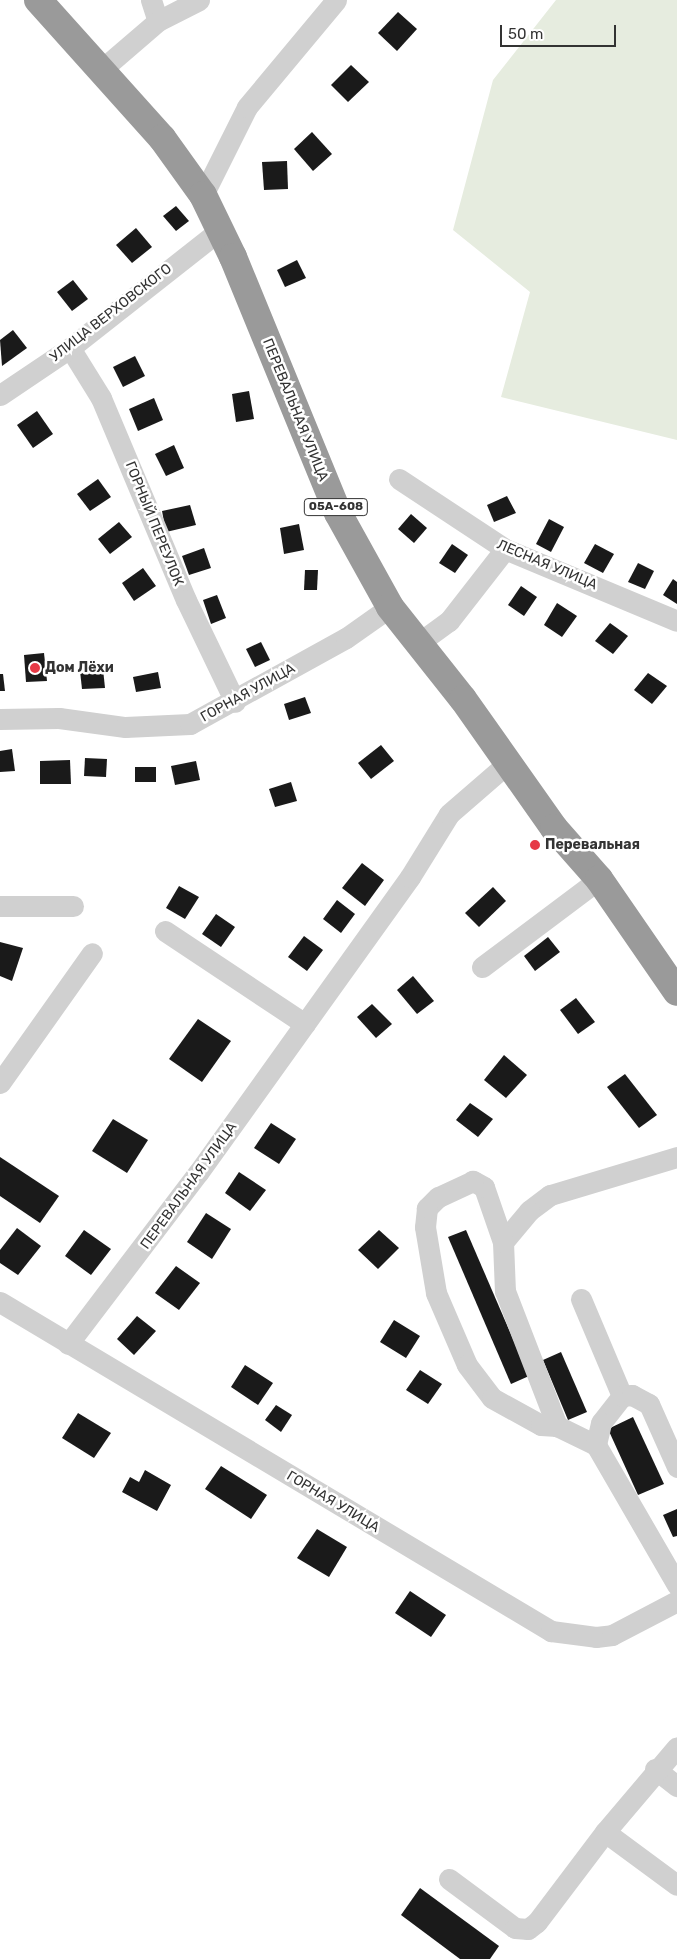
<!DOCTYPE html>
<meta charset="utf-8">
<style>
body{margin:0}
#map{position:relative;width:677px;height:1959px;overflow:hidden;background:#fff;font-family:Rubik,sans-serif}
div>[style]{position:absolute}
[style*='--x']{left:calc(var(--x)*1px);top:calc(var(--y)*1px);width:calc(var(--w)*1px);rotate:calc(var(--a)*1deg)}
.green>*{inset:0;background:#e6ecdf}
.building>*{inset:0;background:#1a1a1a}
.minor>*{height:21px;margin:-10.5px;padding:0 10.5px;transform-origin:10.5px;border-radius:10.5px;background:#d0d0d0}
.highway>*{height:28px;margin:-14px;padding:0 14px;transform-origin:14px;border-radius:14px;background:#9a9a9a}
.dots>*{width:14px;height:14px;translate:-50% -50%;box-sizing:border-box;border:2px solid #fff;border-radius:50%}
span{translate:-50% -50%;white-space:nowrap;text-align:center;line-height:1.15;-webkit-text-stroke:5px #fff;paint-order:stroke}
.shield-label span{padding:1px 4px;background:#fff;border:1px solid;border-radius:4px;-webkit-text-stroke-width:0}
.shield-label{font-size:12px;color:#333;font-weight:700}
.street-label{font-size:14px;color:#333}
.poi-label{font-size:14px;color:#333;font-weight:700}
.left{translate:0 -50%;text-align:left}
.scale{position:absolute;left:500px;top:25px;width:116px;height:22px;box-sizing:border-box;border:2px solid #333;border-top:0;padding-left:6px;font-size:15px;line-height:18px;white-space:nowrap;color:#333;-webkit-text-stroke:4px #fff;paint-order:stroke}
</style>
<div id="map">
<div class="green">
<i style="clip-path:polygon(556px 0,677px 0,677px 440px,501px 397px,530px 292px,453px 230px,493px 80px)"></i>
</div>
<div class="building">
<i style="clip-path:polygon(398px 12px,417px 29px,397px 51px,378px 33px)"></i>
<i style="clip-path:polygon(351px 65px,369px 82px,348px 102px,331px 85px)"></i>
<i style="clip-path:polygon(312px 132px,332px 154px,313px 171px,294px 149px)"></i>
<i style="clip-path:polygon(287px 161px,288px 189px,264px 190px,262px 162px)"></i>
<i style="clip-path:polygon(176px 206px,189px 221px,176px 231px,163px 216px)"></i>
<i style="clip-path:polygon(136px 228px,152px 247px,132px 263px,116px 245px)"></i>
<i style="clip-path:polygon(297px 260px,306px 278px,285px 287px,277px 270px)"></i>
<i style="clip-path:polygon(73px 280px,88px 299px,72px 311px,57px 292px)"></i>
<i style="clip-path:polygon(13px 330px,27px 348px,2px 366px,0 340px)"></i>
<i style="clip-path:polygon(135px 356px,145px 376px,123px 387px,113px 367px)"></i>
<i style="clip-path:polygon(249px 391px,254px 419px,236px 422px,232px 394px)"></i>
<i style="clip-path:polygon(154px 398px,163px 420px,138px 431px,129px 409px)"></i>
<i style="clip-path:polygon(37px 411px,53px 434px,33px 448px,17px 425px)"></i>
<i style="clip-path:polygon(174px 445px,184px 468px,166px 476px,155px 454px)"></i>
<i style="clip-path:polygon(98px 479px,111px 497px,90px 511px,77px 494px)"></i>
<i style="clip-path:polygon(507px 496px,516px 513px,494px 522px,487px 505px)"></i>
<i style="clip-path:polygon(190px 505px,196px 525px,166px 532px,162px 511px)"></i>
<i style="clip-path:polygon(411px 514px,427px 528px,414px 543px,398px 529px)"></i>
<i style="clip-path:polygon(549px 519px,564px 527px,551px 552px,536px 544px)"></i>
<i style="clip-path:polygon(119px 522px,132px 537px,110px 554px,98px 539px)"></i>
<i style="clip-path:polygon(299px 524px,304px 550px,284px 554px,280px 528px)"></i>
<i style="clip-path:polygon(452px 544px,468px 555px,455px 573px,439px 563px)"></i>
<i style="clip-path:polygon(595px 544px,614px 554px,603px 573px,584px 563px)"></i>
<i style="clip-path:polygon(204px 548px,211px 568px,189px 575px,182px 556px)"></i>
<i style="clip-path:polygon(638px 563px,654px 571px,645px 589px,628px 582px)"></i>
<i style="clip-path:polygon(143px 568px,156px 586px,134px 601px,122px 583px)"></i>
<i style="clip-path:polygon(305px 570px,318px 570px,317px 590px,304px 590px)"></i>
<i style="clip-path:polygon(673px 579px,677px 582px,677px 604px,663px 595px)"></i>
<i style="clip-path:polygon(521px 586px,537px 597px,524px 616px,508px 605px)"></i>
<i style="clip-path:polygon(217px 595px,226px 618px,211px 624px,203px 600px)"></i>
<i style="clip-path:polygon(557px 603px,577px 616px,562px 637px,544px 625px)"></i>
<i style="clip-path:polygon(610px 623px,628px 636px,613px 654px,595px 641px)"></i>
<i style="clip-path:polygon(261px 642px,270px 660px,255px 667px,246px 649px)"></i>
<i style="clip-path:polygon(44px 653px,47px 681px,26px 682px,24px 655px)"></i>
<i style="clip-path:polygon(103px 669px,105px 688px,82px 689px,80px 671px)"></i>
<i style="clip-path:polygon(158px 672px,161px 688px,136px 692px,133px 677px)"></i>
<i style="clip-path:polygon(648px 673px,667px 686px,652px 704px,634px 690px)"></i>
<i style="clip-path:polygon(0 674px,3px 674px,5px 691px,0 691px)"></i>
<i style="clip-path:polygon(305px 697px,311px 713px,289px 720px,284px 704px)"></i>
<i style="clip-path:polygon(381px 745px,394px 761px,371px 779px,358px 763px)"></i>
<i style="clip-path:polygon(12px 749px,15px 771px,0 772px,0 751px)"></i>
<i style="clip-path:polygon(85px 758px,107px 759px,106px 777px,84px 776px)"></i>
<i style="clip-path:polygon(70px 760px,71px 784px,40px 784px,40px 761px)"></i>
<i style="clip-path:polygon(196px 761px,200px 780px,175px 785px,171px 766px)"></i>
<i style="clip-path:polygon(135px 767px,156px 767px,156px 782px,135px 782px)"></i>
<i style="clip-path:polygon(291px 782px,297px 801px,275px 807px,269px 789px)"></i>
<i style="clip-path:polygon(362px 863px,384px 880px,365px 906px,342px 888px)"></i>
<i style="clip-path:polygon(179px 886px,199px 897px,185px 919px,166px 908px)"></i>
<i style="clip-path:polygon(493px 887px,506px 901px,479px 927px,465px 913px)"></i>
<i style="clip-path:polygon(337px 900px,355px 914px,341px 933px,323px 919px)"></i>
<i style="clip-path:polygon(216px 914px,235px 927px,221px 947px,202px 934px)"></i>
<i style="clip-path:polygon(304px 936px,323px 950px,307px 971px,288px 957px)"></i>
<i style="clip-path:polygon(548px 937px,560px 952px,535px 971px,524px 956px)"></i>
<i style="clip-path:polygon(0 942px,23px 948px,12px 981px,0 976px)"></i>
<i style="clip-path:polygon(413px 976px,434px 1001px,417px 1014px,397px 990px)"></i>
<i style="clip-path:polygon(576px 998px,595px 1022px,578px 1034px,560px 1010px)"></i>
<i style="clip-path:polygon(372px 1004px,392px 1024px,376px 1038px,357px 1017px)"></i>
<i style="clip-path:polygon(198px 1019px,231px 1041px,202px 1082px,169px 1059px)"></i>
<i style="clip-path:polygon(504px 1055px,527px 1075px,506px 1098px,484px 1080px)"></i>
<i style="clip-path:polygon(625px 1074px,657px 1115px,639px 1128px,607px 1087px)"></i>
<i style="clip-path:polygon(470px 1103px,493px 1119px,478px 1137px,456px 1120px)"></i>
<i style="clip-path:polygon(113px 1119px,148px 1140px,127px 1173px,92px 1151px)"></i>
<i style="clip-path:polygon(271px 1123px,296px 1139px,279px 1164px,254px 1148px)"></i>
<i style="clip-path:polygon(0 1157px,59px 1196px,40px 1223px,0 1196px)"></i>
<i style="clip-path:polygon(239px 1172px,266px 1190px,250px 1211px,225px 1193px)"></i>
<i style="clip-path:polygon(206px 1213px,231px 1229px,212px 1259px,187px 1242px)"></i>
<i style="clip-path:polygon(17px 1228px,41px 1246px,18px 1275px,0 1263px,0 1250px)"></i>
<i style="clip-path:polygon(84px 1230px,111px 1249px,91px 1275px,65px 1256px)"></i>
<i style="clip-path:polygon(379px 1230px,399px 1248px,378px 1269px,358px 1250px)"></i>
<i style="clip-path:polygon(466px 1230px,529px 1376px,511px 1384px,448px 1237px)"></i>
<i style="clip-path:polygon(176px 1266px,200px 1283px,179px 1310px,155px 1293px)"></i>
<i style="clip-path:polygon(137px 1316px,156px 1331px,134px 1355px,117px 1339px)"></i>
<i style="clip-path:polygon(394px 1320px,420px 1336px,406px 1358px,380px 1342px)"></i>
<i style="clip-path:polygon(561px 1352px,587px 1412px,568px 1420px,543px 1360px)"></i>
<i style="clip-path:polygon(245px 1365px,273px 1383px,258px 1405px,231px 1387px)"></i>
<i style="clip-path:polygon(420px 1370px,442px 1384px,428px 1404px,406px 1390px)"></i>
<i style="clip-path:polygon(276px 1405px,292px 1415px,281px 1432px,265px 1420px)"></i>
<i style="clip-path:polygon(78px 1413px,111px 1433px,94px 1458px,62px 1438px)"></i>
<i style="clip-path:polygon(633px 1417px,664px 1484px,638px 1495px,608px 1429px)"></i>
<i style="clip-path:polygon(221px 1466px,267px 1495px,251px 1519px,205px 1489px)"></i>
<i style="clip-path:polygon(145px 1470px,171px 1485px,157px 1511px,122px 1492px,130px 1477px,139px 1482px)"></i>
<i style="clip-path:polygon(677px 1509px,677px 1536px,673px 1537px,663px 1515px)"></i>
<i style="clip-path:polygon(317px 1529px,347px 1547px,329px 1577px,297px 1558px)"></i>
<i style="clip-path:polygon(410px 1591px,446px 1615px,431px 1637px,395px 1613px)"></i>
<i style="clip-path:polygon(420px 1888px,499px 1946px,490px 1959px,460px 1959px,401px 1915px)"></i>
</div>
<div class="minor">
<i style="--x:151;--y:0;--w:22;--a:72"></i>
<i style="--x:101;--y:70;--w:75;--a:-40.7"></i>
<i style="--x:158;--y:21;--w:46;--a:-27.1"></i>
<i style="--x:203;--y:195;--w:98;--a:-63.4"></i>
<i style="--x:247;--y:107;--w:139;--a:-50.2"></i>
<i style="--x:70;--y:348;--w:59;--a:58.2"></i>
<i style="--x:101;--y:398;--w:219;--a:67.2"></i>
<i style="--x:186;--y:600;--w:113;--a:64.3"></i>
<i style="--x:0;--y:395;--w:84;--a:-33.9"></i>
<i style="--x:70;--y:348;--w:192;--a:-38.2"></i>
<i style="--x:399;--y:479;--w:127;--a:33.4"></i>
<i style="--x:505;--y:549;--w:186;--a:22.7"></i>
<i style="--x:420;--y:642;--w:36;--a:-36"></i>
<i style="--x:449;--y:621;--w:91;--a:-52.1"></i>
<i style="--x:0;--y:719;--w:59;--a:-1"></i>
<i style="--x:59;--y:718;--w:67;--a:7.8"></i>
<i style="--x:125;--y:727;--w:65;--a:-2.6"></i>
<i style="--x:190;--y:724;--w:178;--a:-28.9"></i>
<i style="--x:346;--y:638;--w:54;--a:-35.2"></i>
<i style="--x:0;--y:906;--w:73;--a:0"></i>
<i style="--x:165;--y:931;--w:168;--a:33.6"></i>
<i style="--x:482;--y:967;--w:146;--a:-36.9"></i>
<i style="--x:0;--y:1083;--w:159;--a:-54.7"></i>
<i style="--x:677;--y:1157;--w:133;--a:163.3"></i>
<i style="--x:550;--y:1195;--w:26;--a:143"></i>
<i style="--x:529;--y:1211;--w:40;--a:130"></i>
<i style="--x:503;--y:1242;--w:49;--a:87.7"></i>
<i style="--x:505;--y:1291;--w:145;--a:68.9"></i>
<i style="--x:557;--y:1426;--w:43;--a:26"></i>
<i style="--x:596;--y:1445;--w:162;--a:59.9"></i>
<i style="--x:503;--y:1242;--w:58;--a:-109.1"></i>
<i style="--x:484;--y:1187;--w:13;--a:-151"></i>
<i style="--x:473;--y:1181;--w:38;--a:155"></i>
<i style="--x:438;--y:1197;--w:16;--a:135"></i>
<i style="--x:427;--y:1208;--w:19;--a:96"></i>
<i style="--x:425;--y:1227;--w:67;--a:80.5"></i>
<i style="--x:436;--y:1293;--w:78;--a:66.7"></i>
<i style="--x:467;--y:1365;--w:41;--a:52.9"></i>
<i style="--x:492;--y:1398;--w:56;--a:28.9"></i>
<i style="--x:541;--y:1425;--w:16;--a:4"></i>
<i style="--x:581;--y:1299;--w:105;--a:67.1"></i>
<i style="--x:622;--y:1396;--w:34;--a:128"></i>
<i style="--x:601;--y:1423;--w:23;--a:103"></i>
<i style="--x:0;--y:1302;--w:642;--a:30.84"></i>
<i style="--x:551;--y:1631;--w:45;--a:7.6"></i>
<i style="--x:596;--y:1637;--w:16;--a:-7"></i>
<i style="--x:612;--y:1635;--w:73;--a:-27.6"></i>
<i style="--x:68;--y:1344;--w:215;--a:-52.8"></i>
<i style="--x:198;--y:1173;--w:364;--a:-54.4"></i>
<i style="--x:410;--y:877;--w:74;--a:-58.2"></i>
<i style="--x:449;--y:814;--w:79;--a:-40.9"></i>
<i style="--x:622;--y:1396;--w:10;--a:-6"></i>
<i style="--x:632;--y:1395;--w:19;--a:28"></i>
<i style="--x:649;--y:1404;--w:69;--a:66"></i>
<i style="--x:655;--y:1769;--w:28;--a:38"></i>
<i style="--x:605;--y:1832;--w:89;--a:36.4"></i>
<i style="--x:449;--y:1879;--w:82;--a:36.6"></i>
<i style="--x:515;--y:1928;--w:13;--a:4"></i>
<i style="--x:528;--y:1929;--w:11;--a:-38"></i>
<i style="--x:537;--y:1922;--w:113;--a:-52.9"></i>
<i style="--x:605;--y:1832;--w:111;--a:-49.7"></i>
</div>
<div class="highway">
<i style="--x:38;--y:0;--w:186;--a:48.1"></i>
<i style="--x:162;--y:138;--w:70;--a:54.3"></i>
<i style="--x:203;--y:195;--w:69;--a:64.2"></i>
<i style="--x:233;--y:257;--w:277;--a:67.7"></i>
<i style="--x:338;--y:513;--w:107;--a:61"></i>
<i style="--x:390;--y:607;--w:117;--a:51.6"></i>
<i style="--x:463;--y:699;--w:158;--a:54.8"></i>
<i style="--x:554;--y:828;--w:68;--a:48.6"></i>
<i style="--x:599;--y:879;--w:137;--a:55.4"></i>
</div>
<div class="dots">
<i style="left:35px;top:668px;background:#e63946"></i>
<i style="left:535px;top:845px;background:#e63946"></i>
</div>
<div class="shield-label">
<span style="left:336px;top:507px">05А-608</span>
</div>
<div class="street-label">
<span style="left:111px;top:313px;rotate:-38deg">УЛИЦА ВЕРХОВСКОГО</span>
<span style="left:295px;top:410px;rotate:68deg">ПЕРЕВАЛЬНАЯ УЛИЦА</span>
<span style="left:154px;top:524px;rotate:68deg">ГОРНЫЙ ПЕРЕУЛОК</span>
<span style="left:547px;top:565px;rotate:23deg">ЛЕСНАЯ УЛИЦА</span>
<span style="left:248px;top:693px;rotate:-29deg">ГОРНАЯ УЛИЦА</span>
<span style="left:189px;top:1186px;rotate:-54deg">ПЕРЕВАЛЬНАЯ УЛИЦА</span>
<span style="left:333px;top:1502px;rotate:31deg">ГОРНАЯ УЛИЦА</span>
</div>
<div class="poi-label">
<span class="left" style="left:45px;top:668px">Дом Лёхи</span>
<span class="left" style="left:545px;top:845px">Перевальная</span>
</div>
<div class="scale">50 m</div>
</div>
